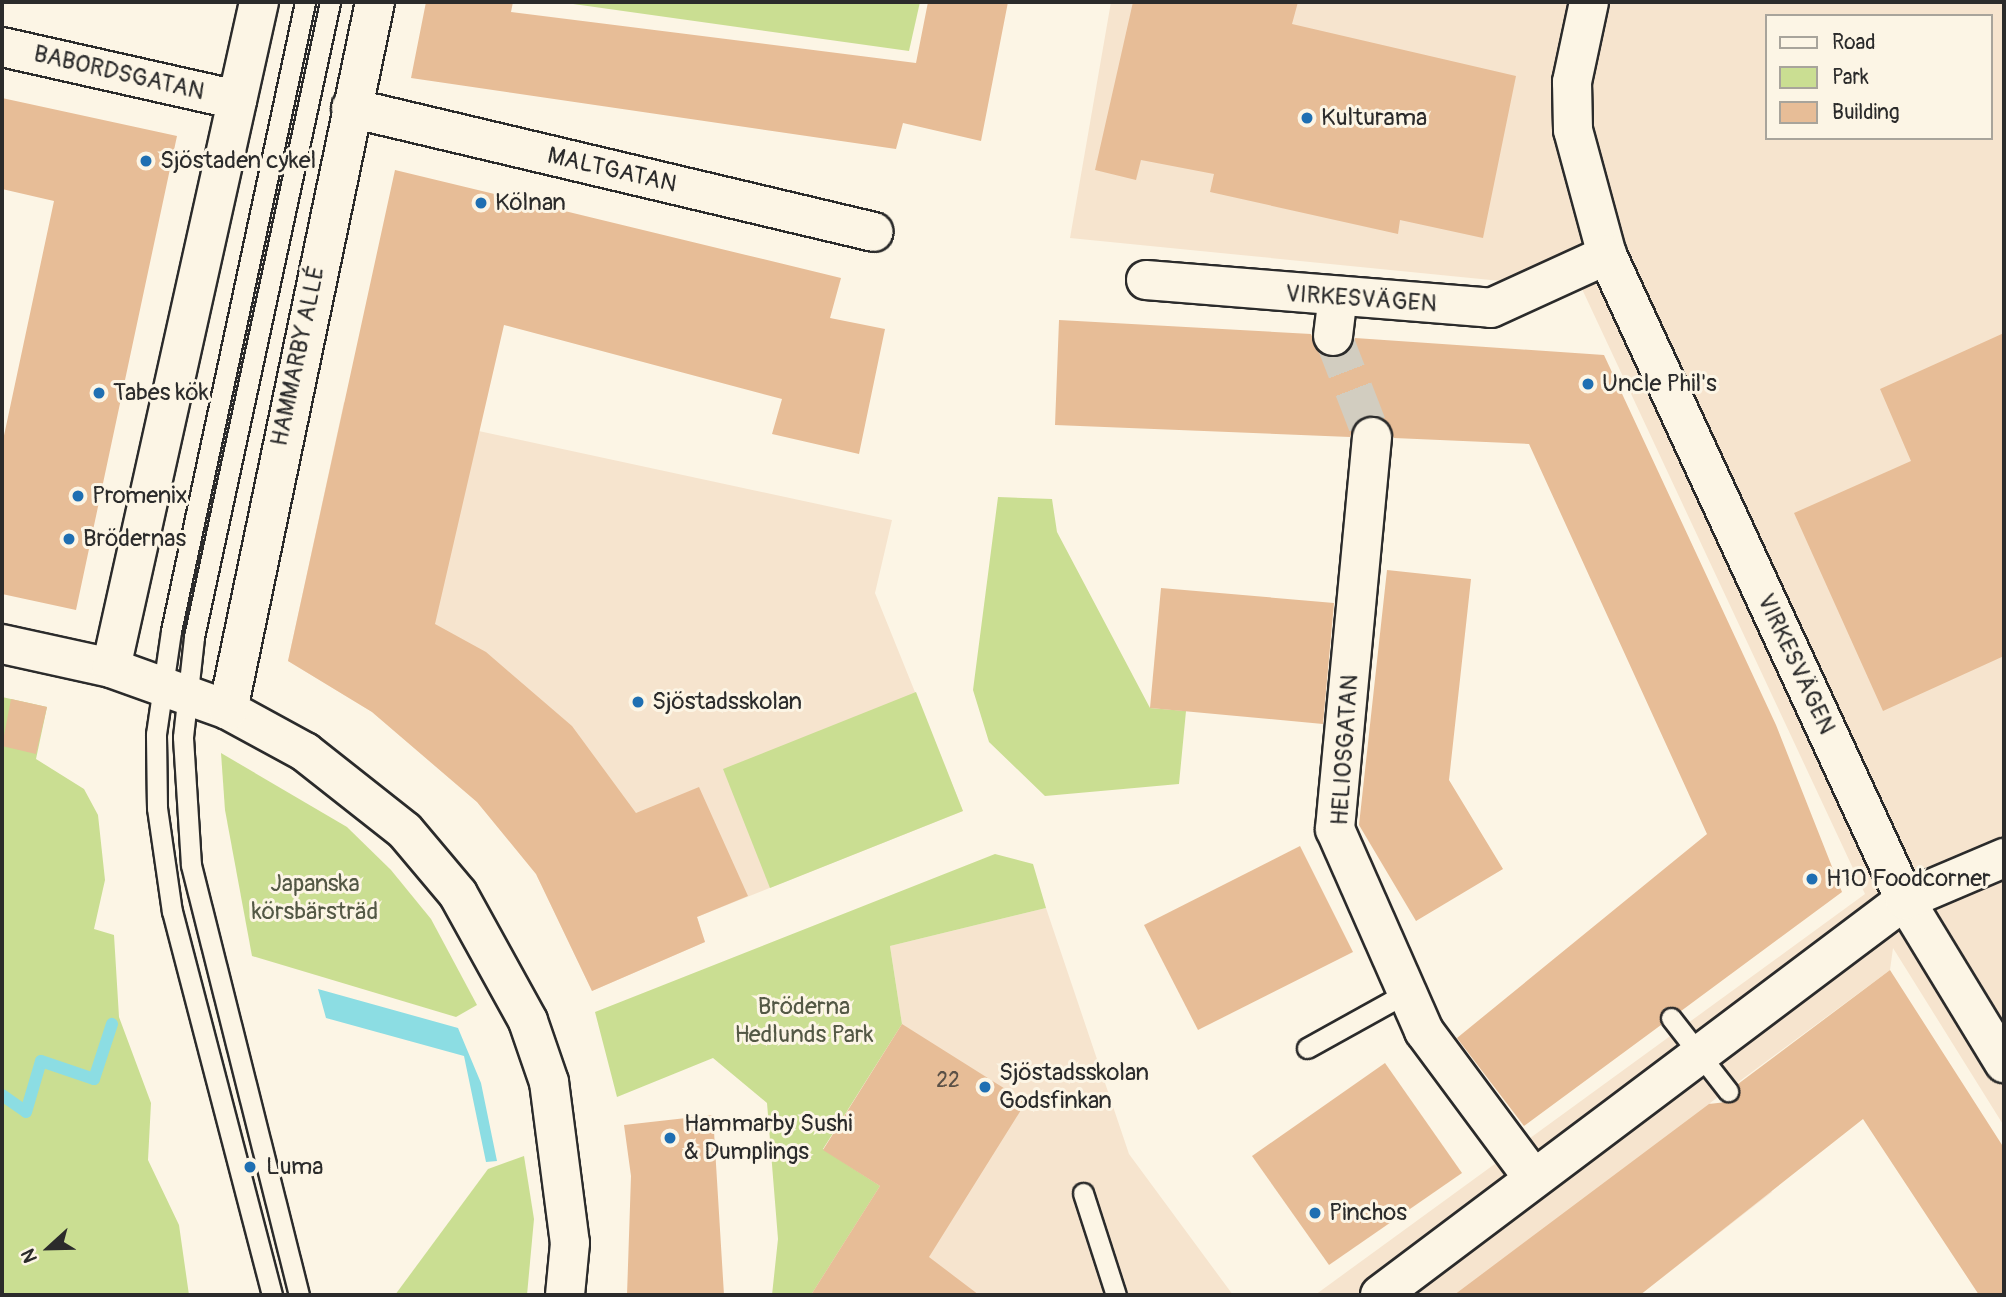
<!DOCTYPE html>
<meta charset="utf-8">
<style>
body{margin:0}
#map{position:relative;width:2006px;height:1297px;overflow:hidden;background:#fcf5e5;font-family:Pangolin,sans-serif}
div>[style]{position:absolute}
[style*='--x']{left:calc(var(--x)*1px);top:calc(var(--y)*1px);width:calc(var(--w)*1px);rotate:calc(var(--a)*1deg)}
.built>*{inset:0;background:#f6e4ce}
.green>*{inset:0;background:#cade92}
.water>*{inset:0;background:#8cdde3}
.stream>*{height:12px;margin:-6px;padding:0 6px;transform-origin:6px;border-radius:6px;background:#8cdde3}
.building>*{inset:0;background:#e7bd97}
.minor-tunnel>*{height:38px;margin-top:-19px;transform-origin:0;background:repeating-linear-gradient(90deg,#d2cdc0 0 38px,transparent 0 57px)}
.roads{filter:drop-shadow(2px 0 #2b2b2b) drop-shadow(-2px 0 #2b2b2b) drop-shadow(0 2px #2b2b2b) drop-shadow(0 -2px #2b2b2b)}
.service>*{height:19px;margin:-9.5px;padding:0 9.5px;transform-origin:9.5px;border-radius:9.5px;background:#fcf5e5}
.minor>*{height:38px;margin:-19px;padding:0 19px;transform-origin:19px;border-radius:19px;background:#fcf5e5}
.tertiary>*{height:38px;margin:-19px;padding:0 19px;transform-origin:19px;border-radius:19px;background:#fcf5e5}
.dots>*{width:19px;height:19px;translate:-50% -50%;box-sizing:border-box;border:4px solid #fcf5e5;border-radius:50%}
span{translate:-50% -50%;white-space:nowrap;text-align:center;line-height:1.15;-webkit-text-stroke:6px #fcf5e5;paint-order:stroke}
.number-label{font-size:21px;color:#5a5046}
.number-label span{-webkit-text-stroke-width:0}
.street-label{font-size:24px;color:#2b2b2b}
.poi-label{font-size:24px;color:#2b2b2b}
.left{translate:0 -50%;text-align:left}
.park-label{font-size:24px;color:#535845}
.frame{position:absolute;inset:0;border:4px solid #2b2b2b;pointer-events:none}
.legend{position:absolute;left:1765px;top:14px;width:228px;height:126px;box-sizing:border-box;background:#fcf5e5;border:2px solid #a8a49b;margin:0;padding:9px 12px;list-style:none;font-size:21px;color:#2b2b2b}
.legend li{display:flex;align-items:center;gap:14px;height:35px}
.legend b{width:35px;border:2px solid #a8a49b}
.north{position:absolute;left:14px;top:1213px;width:70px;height:70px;-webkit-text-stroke:5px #fcf5e5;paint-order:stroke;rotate:248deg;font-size:19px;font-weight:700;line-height:28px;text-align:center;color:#2b2b2b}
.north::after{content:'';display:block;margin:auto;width:24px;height:32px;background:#2b2b2b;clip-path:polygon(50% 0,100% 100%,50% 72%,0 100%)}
</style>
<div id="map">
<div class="built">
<i style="clip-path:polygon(evenodd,1111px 2px,2004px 2px,2004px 1126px,1893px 948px,1890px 970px,1710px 1103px,1772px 1192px,1640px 1295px,1315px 1295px,1865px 894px,1582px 289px,1070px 238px,1111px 2px,1766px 16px,1990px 16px,1990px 138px,1766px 138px,1766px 16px)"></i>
<i style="clip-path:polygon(344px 402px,892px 520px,875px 593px,963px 811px,697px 917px,705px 942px,592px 991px,536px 874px,477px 802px,372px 712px,288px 661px)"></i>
<i style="clip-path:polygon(1046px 908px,1129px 1154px,1233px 1295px,777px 1295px,823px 1150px,902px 1024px,890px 946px)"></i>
</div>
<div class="green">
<i style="clip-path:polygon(559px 2px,920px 2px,909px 51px)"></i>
<i style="clip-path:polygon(998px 497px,1052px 499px,1057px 532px,1150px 708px,1186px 711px,1179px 784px,1045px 796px,989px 742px,973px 690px)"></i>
<i style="clip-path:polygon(916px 692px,963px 811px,770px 888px,723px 769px)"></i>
<i style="clip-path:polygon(2px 697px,47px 707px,36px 759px,84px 789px,98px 815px,105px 880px,94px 929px,114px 935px,119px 1017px,151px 1103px,148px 1160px,179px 1225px,189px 1295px,2px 1295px)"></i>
<i style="clip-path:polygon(221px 753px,347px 827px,391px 870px,431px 919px,477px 1005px,456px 1017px,252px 956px,225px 810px)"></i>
<i style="clip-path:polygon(995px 854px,1033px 864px,1046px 908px,890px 946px,902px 1024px,823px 1149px,880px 1186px,811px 1295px,772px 1295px,778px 1239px,767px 1103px,713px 1058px,617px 1097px,595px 1012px)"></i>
<i style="clip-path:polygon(524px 1156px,534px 1219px,527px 1295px,395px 1295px,488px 1169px)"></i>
</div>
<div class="water">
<i style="clip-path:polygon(318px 989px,458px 1028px,481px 1083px,497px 1161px,486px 1162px,464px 1056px,326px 1018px)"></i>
</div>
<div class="stream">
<i style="--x:2;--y:1095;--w:29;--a:35"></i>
<i style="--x:26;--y:1112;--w:53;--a:-73.6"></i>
<i style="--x:41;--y:1061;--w:56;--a:18.8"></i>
<i style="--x:94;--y:1079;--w:58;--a:-71.9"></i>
</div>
<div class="building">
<i style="clip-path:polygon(426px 2px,513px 2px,511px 12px,916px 63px,928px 2px,1008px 2px,981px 141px,903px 123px,896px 149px,411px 78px)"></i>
<i style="clip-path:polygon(1133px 2px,1298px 2px,1292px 24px,1516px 76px,1483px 238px,1400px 220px,1398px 234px,1210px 192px,1214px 174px,1141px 160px,1136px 180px,1095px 170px)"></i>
<i style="clip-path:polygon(2px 98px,177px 136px,76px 610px,2px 594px,2px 445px,54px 201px,2px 189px)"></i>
<i style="clip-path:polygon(395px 170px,841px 278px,830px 318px,885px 329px,859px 454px,772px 434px,782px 399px,504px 325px,435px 624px,486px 652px,572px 726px,636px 813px,699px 787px,748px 896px,697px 917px,705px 942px,592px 991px,536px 874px,477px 802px,372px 712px,288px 661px)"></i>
<i style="clip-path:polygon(1059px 320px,1311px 334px,1319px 353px,1331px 358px,1350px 350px,1355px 338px,1604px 355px,1776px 725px,1842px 892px,1681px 1011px,1664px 1008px,1661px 1025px,1524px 1126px,1457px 1038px,1707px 834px,1529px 444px,1394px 438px,1385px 420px,1373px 415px,1355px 424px,1350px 437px,1055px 425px)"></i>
<i style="clip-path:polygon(2004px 333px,2004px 656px,1883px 711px,1794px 513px,1911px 461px,1880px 389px)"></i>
<i style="clip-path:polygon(1387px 570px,1471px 579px,1449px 780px,1503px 869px,1416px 921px,1359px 825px)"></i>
<i style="clip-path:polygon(1161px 588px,1334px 603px,1323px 724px,1150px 708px)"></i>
<i style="clip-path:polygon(11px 699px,47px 707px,36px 754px,2px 746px)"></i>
<i style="clip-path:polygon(1300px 846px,1353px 952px,1198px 1030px,1144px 925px)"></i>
<i style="clip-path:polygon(1890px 970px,2004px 1148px,2004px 1295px,1979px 1295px,1863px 1119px,1640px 1295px,1454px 1295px,1709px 1104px,1735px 1101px,1738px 1084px)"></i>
<i style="clip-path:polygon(902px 1024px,1026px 1102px,929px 1257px,979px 1295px,811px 1295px,880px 1186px,823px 1150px)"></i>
<i style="clip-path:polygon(1385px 1063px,1462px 1173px,1329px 1265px,1252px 1156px)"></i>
<i style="clip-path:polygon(713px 1115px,724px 1295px,627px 1295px,631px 1176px,624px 1125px)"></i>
</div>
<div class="minor-tunnel">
<i style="--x:1333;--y:336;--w:108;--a:68.9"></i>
</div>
<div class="roads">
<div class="service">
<i style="--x:1671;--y:1018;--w:93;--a:52"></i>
<i style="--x:1307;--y:1048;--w:115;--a:-29"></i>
<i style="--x:1083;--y:1193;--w:107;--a:72.1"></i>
<i style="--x:272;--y:1295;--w:396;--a:-104.6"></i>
<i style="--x:172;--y:912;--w:105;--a:-98.2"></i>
<i style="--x:157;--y:808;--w:74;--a:-90.8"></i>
<i style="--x:156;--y:734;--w:104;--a:-81.7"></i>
<i style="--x:171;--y:631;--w:643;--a:-77.97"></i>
<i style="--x:299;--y:1295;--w:443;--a:-104.1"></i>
<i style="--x:191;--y:865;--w:128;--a:-93.6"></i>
<i style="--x:183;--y:737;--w:101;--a:-83.7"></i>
<i style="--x:194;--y:637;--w:649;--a:-77.91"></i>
</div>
<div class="minor">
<i style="--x:1589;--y:2;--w:82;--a:102"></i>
<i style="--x:1572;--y:82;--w:48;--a:88.8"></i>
<i style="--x:1573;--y:130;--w:130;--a:74.8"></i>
<i style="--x:1607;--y:255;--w:711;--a:65.2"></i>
<i style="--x:1905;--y:900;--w:191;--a:58.7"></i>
<i style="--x:2;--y:47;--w:241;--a:12.7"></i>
<i style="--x:351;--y:108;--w:537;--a:13.34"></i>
<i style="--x:1146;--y:280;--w:346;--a:4.6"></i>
<i style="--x:1491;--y:308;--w:128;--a:-24.6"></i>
<i style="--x:1333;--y:336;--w:38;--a:-83"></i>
<i style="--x:1372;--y:437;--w:394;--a:95.4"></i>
<i style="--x:1335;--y:829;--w:221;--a:66.2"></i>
<i style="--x:1424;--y:1031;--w:183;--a:53.4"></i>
<i style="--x:2;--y:644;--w:112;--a:12.4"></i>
<i style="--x:1380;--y:1295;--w:657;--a:-36.96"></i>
<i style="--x:1905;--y:900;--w:108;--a:-23"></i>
</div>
<div class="tertiary">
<i style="--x:259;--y:2;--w:682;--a:102.53"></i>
<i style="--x:111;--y:668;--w:124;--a:19.7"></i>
<i style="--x:228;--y:710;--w:88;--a:28.6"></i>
<i style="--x:305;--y:752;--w:127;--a:38.3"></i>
<i style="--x:405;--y:831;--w:82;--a:49.9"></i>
<i style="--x:458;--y:894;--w:145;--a:61.1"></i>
<i style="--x:528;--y:1021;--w:65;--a:71"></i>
<i style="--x:549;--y:1082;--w:162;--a:82.6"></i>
<i style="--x:570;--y:1243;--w:52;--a:95.5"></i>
<i style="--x:228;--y:710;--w:723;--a:-78.27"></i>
</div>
</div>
<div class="dots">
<i style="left:1307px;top:118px;background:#1f6fb2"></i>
<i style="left:146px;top:161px;background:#1f6fb2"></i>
<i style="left:481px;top:203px;background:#1f6fb2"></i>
<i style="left:1588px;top:384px;background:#1f6fb2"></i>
<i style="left:99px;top:393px;background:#1f6fb2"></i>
<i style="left:78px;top:496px;background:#1f6fb2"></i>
<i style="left:69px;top:539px;background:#1f6fb2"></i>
<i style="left:638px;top:702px;background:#1f6fb2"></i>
<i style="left:1812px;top:879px;background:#1f6fb2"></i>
<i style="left:985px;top:1087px;background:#1f6fb2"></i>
<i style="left:670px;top:1138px;background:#1f6fb2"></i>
<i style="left:250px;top:1167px;background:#1f6fb2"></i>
<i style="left:1315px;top:1213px;background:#1f6fb2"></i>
</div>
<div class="number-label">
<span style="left:948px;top:1081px">22</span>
</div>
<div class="street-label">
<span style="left:119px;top:73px;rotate:13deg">BABORDSGATAN</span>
<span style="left:612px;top:170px;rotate:13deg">MALTGATAN</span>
<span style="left:1361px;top:299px;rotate:4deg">VIRKESVÄGEN</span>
<span style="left:298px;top:356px;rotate:-78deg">HAMMARBY ALLÉ</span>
<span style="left:1796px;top:664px;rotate:65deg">VIRKESVÄGEN</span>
<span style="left:1345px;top:750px;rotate:-86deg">HELIOSGATAN</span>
</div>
<div class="poi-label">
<span class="left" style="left:1321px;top:118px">Kulturama</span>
<span class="left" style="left:160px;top:161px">Sjöstaden cykel</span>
<span class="left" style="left:495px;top:203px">Kölnan</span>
<span class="left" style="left:1602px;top:384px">Uncle Phil's</span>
<span class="left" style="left:113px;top:393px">Tabes kök</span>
<span class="left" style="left:92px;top:496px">Promenix</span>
<span class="left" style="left:83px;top:539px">Brödernas</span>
<span class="left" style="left:652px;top:702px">Sjöstadsskolan</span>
<span class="left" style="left:1826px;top:879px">H10 Foodcorner</span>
<span class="left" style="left:999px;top:1087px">Sjöstadsskolan<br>Godsfinkan</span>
<span class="left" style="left:684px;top:1138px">Hammarby Sushi<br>&amp; Dumplings</span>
<span class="left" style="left:266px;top:1167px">Luma</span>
<span class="left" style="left:1329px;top:1213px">Pinchos</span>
</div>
<div class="park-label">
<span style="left:315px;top:898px">Japanska<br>körsbärsträd</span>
<span style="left:804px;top:1021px">Bröderna<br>Hedlunds Park</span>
</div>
<div class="frame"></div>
<ul class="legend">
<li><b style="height:9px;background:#fcf5e5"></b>Road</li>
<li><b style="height:19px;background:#cade92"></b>Park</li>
<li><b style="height:19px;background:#e7bd97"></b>Building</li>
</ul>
<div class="north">N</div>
</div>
